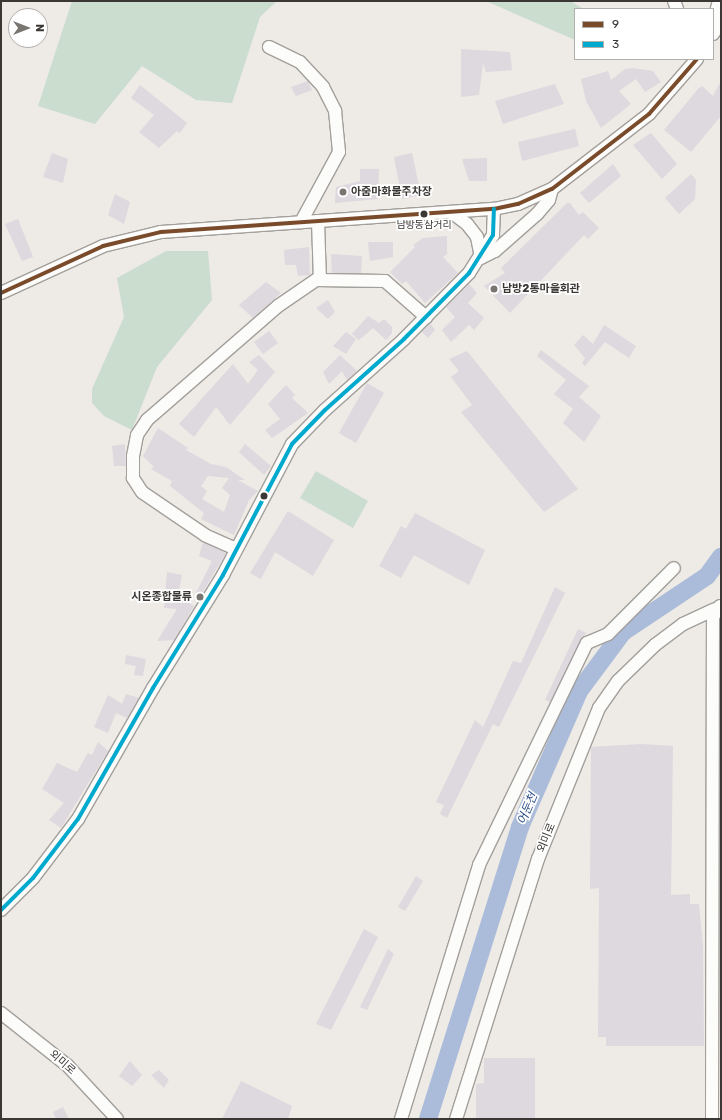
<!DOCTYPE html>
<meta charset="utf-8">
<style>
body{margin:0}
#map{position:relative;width:722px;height:1120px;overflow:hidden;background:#eeeae5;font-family:Rubik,"Noto Sans KR",sans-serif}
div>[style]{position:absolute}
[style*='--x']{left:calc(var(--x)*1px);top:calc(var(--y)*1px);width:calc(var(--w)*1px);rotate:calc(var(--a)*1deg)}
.green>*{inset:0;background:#caddcf}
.river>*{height:18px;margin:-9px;padding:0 9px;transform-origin:9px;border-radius:9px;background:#aabcda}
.building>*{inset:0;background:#ded8df}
.roads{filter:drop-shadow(1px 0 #a29f9b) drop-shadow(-1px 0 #a29f9b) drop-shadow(0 1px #a29f9b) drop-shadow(0 -1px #a29f9b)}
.minor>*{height:12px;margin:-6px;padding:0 6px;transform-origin:6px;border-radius:6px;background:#fcfcfb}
.bus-1>*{height:4px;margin:-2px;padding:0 2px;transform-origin:2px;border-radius:2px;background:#7a4b2a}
.bus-2>*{height:4px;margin:-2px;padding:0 2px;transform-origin:2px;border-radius:2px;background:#00a9ce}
.dots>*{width:11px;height:11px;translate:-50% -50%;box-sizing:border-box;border:2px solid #fff;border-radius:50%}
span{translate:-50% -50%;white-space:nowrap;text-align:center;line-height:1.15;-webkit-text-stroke:3.5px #fff;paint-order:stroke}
.bus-label{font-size:10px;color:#3a3734}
.poi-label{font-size:11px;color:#3a3734;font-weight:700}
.left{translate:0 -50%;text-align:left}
.right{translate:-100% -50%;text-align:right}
.street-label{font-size:11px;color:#3a3734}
.water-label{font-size:12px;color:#2f518a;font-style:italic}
.frame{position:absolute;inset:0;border:2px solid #3a3734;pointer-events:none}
.legend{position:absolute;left:574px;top:8px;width:140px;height:52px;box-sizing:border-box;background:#fff;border:1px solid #b0afae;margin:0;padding:5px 7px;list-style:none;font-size:12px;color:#3a3734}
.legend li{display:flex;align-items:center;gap:8px;height:20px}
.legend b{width:20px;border:1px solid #b0afae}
.north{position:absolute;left:8px;top:8px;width:40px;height:40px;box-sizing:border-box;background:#fff;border:1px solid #b0afae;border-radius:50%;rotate:90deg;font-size:11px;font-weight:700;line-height:16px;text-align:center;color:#3a3734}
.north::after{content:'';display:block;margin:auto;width:14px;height:18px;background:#797672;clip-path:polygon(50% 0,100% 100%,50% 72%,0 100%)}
</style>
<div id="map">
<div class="green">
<i style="clip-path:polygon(72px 1px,277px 1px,260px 17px,232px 103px,196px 100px,142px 66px,95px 124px,38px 106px)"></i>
<i style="clip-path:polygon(486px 1px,571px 1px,583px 9px,575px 9px,575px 40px)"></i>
<i style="clip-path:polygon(166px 251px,208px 251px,212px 300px,157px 367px,132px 430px,104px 416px,92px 403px,92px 389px,124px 317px,117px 278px)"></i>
<i style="clip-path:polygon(316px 471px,368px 501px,353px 528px,300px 498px)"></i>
</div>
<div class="river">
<i style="--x:428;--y:1119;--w:306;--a:-72.5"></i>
<i style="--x:520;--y:827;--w:148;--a:-66.5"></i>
<i style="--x:579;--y:691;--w:74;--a:-53.3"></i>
<i style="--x:623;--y:632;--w:101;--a:-33.7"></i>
<i style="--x:707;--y:576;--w:24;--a:-54"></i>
</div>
<div class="building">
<i style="clip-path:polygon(461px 49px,510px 52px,512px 70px,486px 72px,483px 63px,479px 95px,461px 97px)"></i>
<i style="clip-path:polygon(633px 68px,653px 71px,661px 82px,645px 92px,636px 79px,619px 91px,631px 104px,601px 128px,586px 101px,581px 79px,608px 71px,611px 80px,625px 69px)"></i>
<i style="clip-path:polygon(308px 81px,312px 90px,296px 96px,291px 87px)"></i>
<i style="clip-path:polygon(721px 81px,721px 116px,691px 152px,664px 130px,698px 89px,702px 86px,713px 96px)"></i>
<i style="clip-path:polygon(555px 84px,564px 104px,503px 124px,495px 101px)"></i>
<i style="clip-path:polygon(140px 85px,187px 123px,180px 133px,177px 131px,159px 148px,139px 132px,154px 115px,131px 98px)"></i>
<i style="clip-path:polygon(575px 129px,579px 146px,522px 161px,518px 142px)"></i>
<i style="clip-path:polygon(651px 133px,677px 164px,662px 179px,633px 145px)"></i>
<i style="clip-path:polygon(52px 153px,68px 159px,63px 183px,43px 177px)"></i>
<i style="clip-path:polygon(412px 153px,421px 195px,402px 199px,394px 157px)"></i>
<i style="clip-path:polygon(487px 158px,487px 181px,469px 181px,462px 159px)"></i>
<i style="clip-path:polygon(613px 164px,621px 176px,589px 203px,580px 193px)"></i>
<i style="clip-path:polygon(360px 169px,379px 169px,378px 199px,335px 203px,336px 187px,360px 181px)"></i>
<i style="clip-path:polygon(691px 174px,696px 180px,695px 199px,679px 214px,665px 198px)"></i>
<i style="clip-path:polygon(115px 194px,130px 202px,124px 224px,108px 215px)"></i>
<i style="clip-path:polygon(567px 203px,570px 203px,579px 215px,583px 212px,599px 228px,588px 239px,584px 235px,510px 313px,484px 286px,505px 273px,501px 268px)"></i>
<i style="clip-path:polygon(18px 219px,33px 257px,22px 261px,5px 224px)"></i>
<i style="clip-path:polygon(447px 236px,447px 254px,443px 257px,458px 273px,425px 303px,406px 281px,402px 284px,390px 272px,415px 247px,413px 245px,423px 238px)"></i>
<i style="clip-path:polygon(368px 242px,393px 242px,393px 257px,370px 261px)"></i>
<i style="clip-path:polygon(309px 247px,310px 275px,298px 276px,296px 265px,285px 265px,284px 250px)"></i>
<i style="clip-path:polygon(331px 254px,362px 256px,361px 273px,332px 273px)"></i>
<i style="clip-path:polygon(266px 282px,281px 293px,253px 318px,239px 305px)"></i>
<i style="clip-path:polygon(469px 284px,477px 293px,468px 303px,484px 318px,474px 330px,469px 325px,451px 342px,442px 330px,455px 317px,446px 307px)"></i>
<i style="clip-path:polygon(328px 300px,335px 312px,328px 319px,316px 308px)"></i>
<i style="clip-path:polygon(368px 316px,379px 323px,384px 319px,392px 327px,392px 333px,386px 340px,373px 328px,359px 340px,352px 334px)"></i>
<i style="clip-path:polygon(430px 323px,435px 330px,428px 338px,422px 332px)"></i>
<i style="clip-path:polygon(604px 325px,636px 346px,629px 358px,605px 342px,585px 366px,582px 363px,585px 358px,574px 345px,583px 335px,593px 344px)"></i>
<i style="clip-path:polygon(269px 331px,278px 343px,263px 354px,254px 342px)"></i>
<i style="clip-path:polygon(346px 332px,356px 339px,346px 354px,333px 346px)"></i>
<i style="clip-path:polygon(541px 350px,589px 386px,579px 397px,601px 416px,584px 442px,563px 423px,573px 409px,554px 394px,566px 380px,537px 356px)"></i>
<i style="clip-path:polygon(467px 351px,578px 489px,544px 512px,461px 412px,472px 405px,451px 377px,459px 371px,449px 359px)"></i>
<i style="clip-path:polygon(259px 355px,275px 372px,230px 425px,216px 407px,194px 437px,179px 424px,233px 364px,248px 384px,258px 370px,249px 362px)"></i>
<i style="clip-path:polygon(340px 355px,357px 371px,347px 380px,342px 371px,329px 384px,323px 372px)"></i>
<i style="clip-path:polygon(367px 383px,384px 393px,356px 443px,339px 433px)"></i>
<i style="clip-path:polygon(286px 385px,295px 395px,292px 398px,308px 413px,272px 438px,265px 430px,280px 419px,268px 404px)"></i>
<i style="clip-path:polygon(evenodd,158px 428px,188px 448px,186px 450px,211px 464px,226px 467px,245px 480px,238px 480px,258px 491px,249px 500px,234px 535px,201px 519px,204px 513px,170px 486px,172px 481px,151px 469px,154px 467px,143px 456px,158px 428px,208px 476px,229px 478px,222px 488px,230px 495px,224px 512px,202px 499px,207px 491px,201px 486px,208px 476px)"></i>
<i style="clip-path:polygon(125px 444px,126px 466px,114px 466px,112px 446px)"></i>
<i style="clip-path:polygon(245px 444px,271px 466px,264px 475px,239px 452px)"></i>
<i style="clip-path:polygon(288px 511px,334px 540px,313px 576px,275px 552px,261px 579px,250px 573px)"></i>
<i style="clip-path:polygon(415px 513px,485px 550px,469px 585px,414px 555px,401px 578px,379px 566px,401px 526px,406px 529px)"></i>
<i style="clip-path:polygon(203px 542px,226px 553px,200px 597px,196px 593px,212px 561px,199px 556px)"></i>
<i style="clip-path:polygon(167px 572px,182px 575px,178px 596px,194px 606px,174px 640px,157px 641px,177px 609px,164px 608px)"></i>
<i style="clip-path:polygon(555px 587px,565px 593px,499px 727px,493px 724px,447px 818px,440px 814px,444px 805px,436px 802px,475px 720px,483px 727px,513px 661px,521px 663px)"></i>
<i style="clip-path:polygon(578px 629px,586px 633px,550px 702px,545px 700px)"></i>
<i style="clip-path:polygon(126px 655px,146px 659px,143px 676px,134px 675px,136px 666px,125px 664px)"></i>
<i style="clip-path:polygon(126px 694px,139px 698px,127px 718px,116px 713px,108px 733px,94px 727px,108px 695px,122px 704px)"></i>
<i style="clip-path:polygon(98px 742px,108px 751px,61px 828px,49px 820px,64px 803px,42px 789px,57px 763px,77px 772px,88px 753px,92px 755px)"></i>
<i style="clip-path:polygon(641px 744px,673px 746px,671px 895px,690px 894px,690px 904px,699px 904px,703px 946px,704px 1046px,606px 1046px,606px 1037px,598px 1037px,599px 888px,590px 889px,591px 747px)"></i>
<i style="clip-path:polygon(416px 876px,423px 881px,405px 911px,398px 907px)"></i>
<i style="clip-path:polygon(364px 929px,378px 937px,331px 1030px,316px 1024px)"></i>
<i style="clip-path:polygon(388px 949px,394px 954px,367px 1010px,360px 1007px)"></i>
<i style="clip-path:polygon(484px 1058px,535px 1058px,535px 1119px,476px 1119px,476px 1084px,484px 1083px)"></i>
<i style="clip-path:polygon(130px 1061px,142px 1075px,132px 1086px,119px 1076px)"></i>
<i style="clip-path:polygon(159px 1070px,169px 1080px,164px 1088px,151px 1075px)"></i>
<i style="clip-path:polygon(241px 1081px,292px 1106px,288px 1119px,222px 1119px)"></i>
<i style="clip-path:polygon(63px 1107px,69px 1119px,56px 1119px,53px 1112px)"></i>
</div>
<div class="roads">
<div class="minor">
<i style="--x:674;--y:1;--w:9;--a:69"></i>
<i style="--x:713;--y:23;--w:23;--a:-75"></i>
<i style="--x:713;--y:34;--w:14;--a:-56"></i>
<i style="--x:269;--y:47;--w:34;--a:26"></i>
<i style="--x:300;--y:62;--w:34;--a:47"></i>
<i style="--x:323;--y:87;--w:27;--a:63"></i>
<i style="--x:335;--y:111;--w:41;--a:84.4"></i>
<i style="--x:339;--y:152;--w:80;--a:118.5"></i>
<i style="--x:451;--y:212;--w:20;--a:37"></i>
<i style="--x:467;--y:224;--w:16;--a:52"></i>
<i style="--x:477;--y:237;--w:21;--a:79"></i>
<i style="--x:318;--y:221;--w:59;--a:88.1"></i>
<i style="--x:481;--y:258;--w:16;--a:-27"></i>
<i style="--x:495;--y:251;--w:56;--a:-41.4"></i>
<i style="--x:537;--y:214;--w:18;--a:-49"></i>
<i style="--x:549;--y:200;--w:11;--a:-75"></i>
<i style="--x:1;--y:293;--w:112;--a:-24.7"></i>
<i style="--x:103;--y:246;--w:60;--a:-13.6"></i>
<i style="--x:161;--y:232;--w:334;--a:-4"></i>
<i style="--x:494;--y:209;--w:25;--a:-12"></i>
<i style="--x:518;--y:204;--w:37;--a:-24"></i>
<i style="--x:552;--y:189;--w:123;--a:-37.7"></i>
<i style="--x:649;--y:114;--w:73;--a:-48.9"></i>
<i style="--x:236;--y:549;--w:34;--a:-156"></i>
<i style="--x:205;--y:535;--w:76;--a:-145.7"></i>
<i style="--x:142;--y:492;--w:17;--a:-123"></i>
<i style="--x:133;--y:478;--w:22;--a:-90"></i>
<i style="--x:133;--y:456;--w:21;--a:-79"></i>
<i style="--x:137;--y:435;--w:18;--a:-56"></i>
<i style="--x:147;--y:420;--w:174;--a:-41"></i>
<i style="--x:278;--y:306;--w:46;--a:-34.4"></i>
<i style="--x:316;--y:280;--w:69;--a:0.8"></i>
<i style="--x:385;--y:281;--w:55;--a:41.3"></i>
<i style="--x:1;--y:910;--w:45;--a:-45"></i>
<i style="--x:33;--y:878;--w:74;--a:-52.7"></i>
<i style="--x:78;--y:819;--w:151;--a:-60.2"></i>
<i style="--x:153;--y:688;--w:133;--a:-58.2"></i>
<i style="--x:223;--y:575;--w:148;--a:-62.2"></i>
<i style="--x:292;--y:444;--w:47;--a:-45.9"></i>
<i style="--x:325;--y:410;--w:106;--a:-41.9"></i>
<i style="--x:404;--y:339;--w:93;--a:-45.4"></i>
<i style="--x:469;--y:273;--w:45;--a:-57.7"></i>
<i style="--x:493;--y:235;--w:26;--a:-88"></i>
<i style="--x:1;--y:1013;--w:85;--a:38.3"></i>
<i style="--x:68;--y:1066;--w:72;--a:47.2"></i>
<i style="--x:401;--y:1119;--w:266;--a:-72.9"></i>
<i style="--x:479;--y:865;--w:247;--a:-64.1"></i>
<i style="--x:587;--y:643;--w:23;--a:-23"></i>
<i style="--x:608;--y:634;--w:93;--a:-45"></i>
<i style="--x:456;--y:1119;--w:273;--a:-72.5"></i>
<i style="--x:538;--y:859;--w:163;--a:-68"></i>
<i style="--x:599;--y:708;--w:33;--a:-55"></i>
<i style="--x:618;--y:681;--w:52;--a:-44.2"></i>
<i style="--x:655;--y:645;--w:35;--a:-37"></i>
<i style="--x:683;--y:624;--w:35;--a:-25"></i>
<i style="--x:712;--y:1119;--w:502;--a:-89.89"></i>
<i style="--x:713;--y:617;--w:13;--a:-58"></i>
</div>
</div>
<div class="bus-1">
<i style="--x:1;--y:293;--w:112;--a:-24.7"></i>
<i style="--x:103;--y:246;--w:60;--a:-13.6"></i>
<i style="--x:161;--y:232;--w:334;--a:-4"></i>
<i style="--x:494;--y:209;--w:25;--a:-12"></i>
<i style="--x:518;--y:204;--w:37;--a:-24"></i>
<i style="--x:552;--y:189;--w:123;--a:-37.7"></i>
<i style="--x:649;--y:114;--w:73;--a:-48.9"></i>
</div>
<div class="bus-2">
<i style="--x:1;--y:910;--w:45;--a:-45"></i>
<i style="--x:33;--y:878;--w:74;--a:-52.7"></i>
<i style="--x:78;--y:819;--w:151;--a:-60.2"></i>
<i style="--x:153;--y:688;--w:133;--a:-58.2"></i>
<i style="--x:223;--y:575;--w:148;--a:-62.2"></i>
<i style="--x:292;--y:444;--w:47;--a:-45.9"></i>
<i style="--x:325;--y:410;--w:106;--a:-41.9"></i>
<i style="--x:404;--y:339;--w:93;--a:-45.4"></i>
<i style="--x:469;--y:273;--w:45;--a:-57.7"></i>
<i style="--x:493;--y:235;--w:26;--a:-88"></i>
</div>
<div class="dots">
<i style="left:343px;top:192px;background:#797672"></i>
<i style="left:424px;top:214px;background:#3a3734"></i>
<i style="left:494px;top:289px;background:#797672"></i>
<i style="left:264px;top:496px;background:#3a3734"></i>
<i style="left:200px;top:597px;background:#797672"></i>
</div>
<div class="bus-label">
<span style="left:424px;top:226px">남방동삼거리</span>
</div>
<div class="poi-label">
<span class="left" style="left:351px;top:192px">아줌마화물주차장</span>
<span class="left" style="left:502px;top:289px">남방2통마을회관</span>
<span class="right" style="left:192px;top:597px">시온종합물류</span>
</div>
<div class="street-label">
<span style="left:547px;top:838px;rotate:-68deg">외미로</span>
<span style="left:62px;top:1063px;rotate:41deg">외미로</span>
</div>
<div class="water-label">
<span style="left:528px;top:809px;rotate:-67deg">어둔천</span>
</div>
<div class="frame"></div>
<ul class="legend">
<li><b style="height:5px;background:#7a4b2a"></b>9</li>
<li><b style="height:5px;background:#00a9ce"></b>3</li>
</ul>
<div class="north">N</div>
</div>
